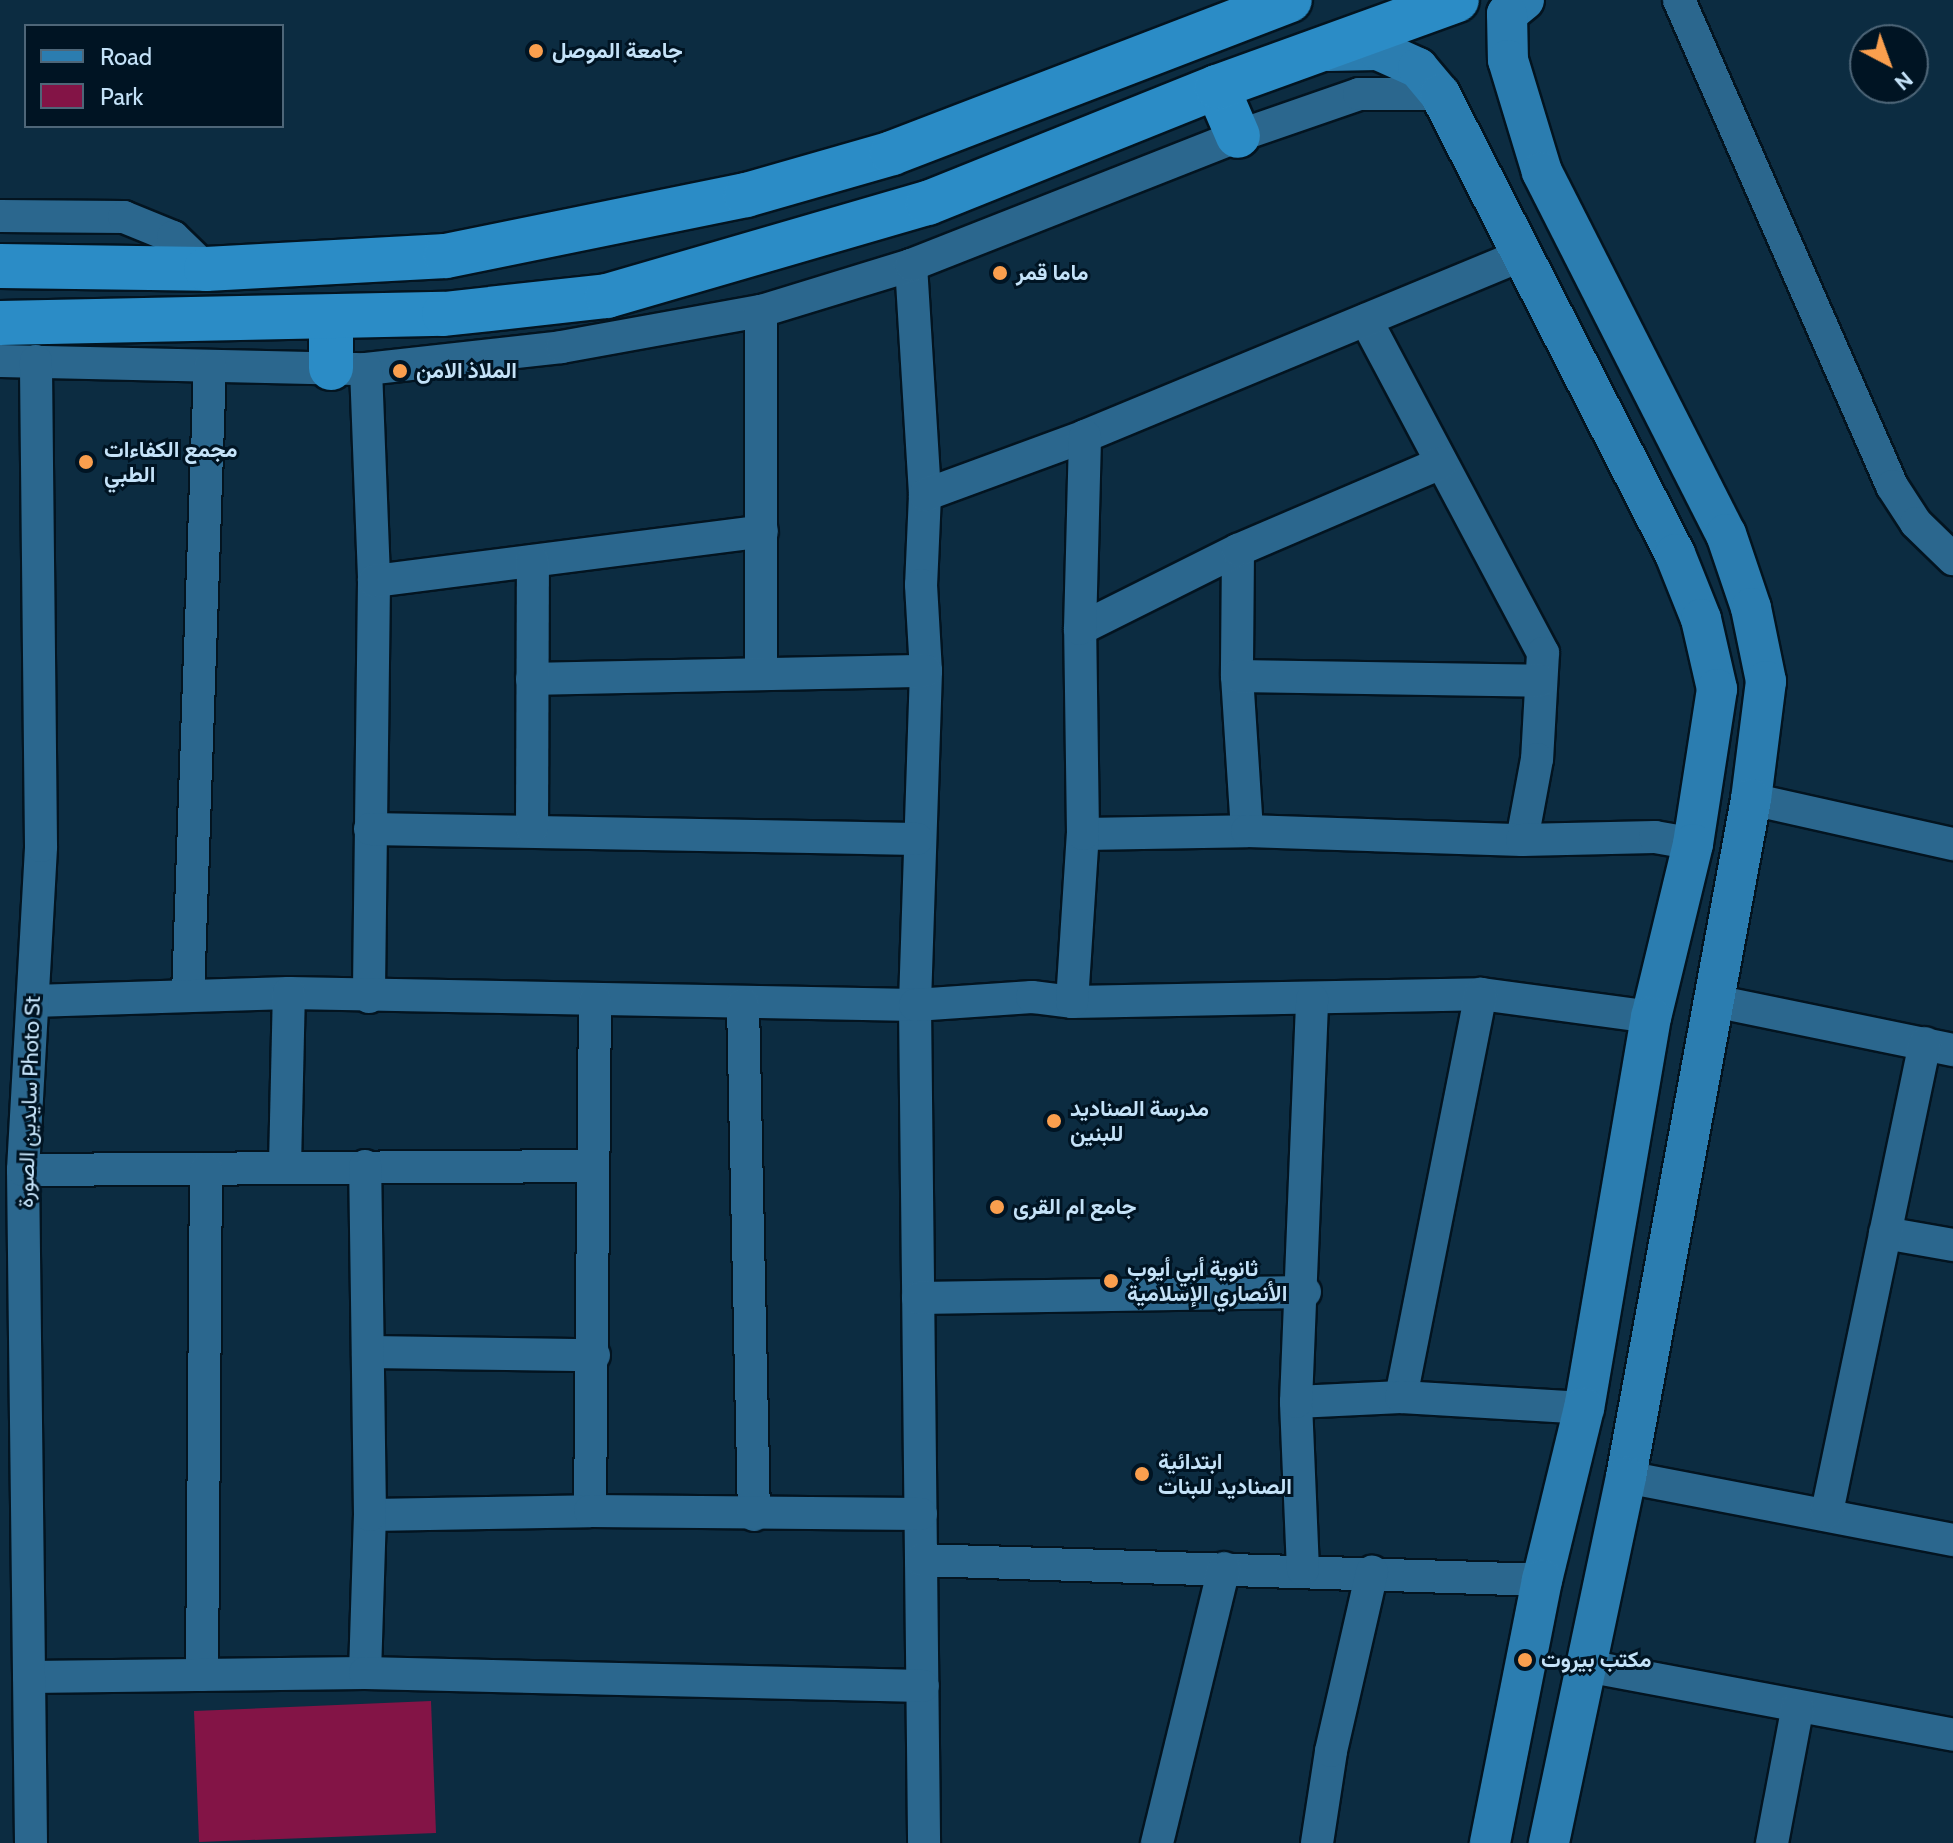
<!DOCTYPE html>
<meta charset="utf-8">
<style>
body{margin:0}
#map{position:relative;width:1953px;height:1843px;overflow:hidden;background:#0c2c41;font-family:Cabin,Vazirmatn,sans-serif}
div>[style]{position:absolute}
[style*='--x']{left:calc(var(--x)*1px);top:calc(var(--y)*1px);width:calc(var(--w)*1px);rotate:calc(var(--a)*1deg)}
.green>*{inset:0;background:#831446}
.roads{filter:drop-shadow(2px 0 #031420) drop-shadow(-2px 0 #031420) drop-shadow(0 2px #031420) drop-shadow(0 -2px #031420)}
.minor>*{height:32px;margin:-16px;padding:0 16px;transform-origin:16px;border-radius:16px;background:#2b678e}
.major>*{height:40px;margin:-20px;padding:0 20px;transform-origin:20px;border-radius:20px;background:#2b7db0}
.highway>*{height:44px;margin:-22px;padding:0 22px;transform-origin:22px;border-radius:22px;background:#2b8cc6}
.dots>*{width:22px;height:22px;translate:-50% -50%;box-sizing:border-box;border:4px solid #001423;border-radius:50%}
span{translate:-50% -50%;white-space:nowrap;text-align:center;line-height:1.15;-webkit-text-stroke:6px #001423;paint-order:stroke}
.poi-label{font-size:22px;color:#c4e2f8;font-weight:700}
.left{translate:0 -50%;text-align:left}
.street-label{font-size:22px;color:#c4e2f8}
.legend{position:absolute;left:24px;top:24px;width:260px;height:104px;box-sizing:border-box;background:#001423;border:2px solid #4e6678;margin:0;padding:10px 14px;list-style:none;font-size:24px;color:#c4e2f8}
.legend li{display:flex;align-items:center;gap:16px;height:40px}
.legend b{width:40px;border:2px solid #4e6678}
.north{position:absolute;left:1849px;top:24px;width:80px;height:80px;box-sizing:border-box;background:#001423;border:2px solid #4e6678;border-radius:50%;rotate:139deg;font-size:22px;font-weight:700;line-height:32px;text-align:center;color:#c4e2f8}
.north::after{content:'';display:block;margin:auto;width:28px;height:36px;background:#fa9f4e;clip-path:polygon(50% 0,100% 100%,50% 72%,0 100%)}
</style>
<div id="map">
<div class="green">
<i style="clip-path:polygon(431px 1701px,436px 1833px,199px 1842px,194px 1711px)"></i>
</div>
<div class="roads">
<div class="minor">
<i style="--x:1679;--y:0;--w:531;--a:66.33"></i>
<i style="--x:1892;--y:486;--w:44;--a:57"></i>
<i style="--x:1916;--y:523;--w:52;--a:44.2"></i>
<i style="--x:0;--y:216;--w:124;--a:0.5"></i>
<i style="--x:124;--y:217;--w:53;--a:22.2"></i>
<i style="--x:173;--y:237;--w:46;--a:44.1"></i>
<i style="--x:911;--y:265;--w:230;--a:86.5"></i>
<i style="--x:925;--y:495;--w:90;--a:92.5"></i>
<i style="--x:921;--y:585;--w:86;--a:86.7"></i>
<i style="--x:926;--y:671;--w:334;--a:91.9"></i>
<i style="--x:915;--y:1005;--w:838;--a:89.38"></i>
<i style="--x:1366;--y:320;--w:377;--a:62"></i>
<i style="--x:1543;--y:653;--w:106;--a:93.2"></i>
<i style="--x:1537;--y:759;--w:82;--a:100.5"></i>
<i style="--x:0;--y:361;--w:366;--a:1.3"></i>
<i style="--x:366;--y:369;--w:197;--a:-6.4"></i>
<i style="--x:562;--y:347;--w:202;--a:-10.3"></i>
<i style="--x:761;--y:311;--w:157;--a:-17"></i>
<i style="--x:911;--y:265;--w:352;--a:-21.5"></i>
<i style="--x:1238;--y:136;--w:128;--a:-19.1"></i>
<i style="--x:1359;--y:94;--w:81;--a:0"></i>
<i style="--x:366;--y:369;--w:212;--a:87.8"></i>
<i style="--x:374;--y:581;--w:416;--a:90.7"></i>
<i style="--x:925;--y:495;--w:171;--a:-20.2"></i>
<i style="--x:1085;--y:436;--w:472;--a:-22.5"></i>
<i style="--x:1238;--y:550;--w:126;--a:90.5"></i>
<i style="--x:1237;--y:676;--w:155;--a:86.3"></i>
<i style="--x:374;--y:581;--w:391;--a:-7.3"></i>
<i style="--x:1080;--y:629;--w:177;--a:-26.6"></i>
<i style="--x:1238;--y:550;--w:221;--a:-23.2"></i>
<i style="--x:761;--y:671;--w:360;--a:-90"></i>
<i style="--x:1237;--y:676;--w:304;--a:0.9"></i>
<i style="--x:532;--y:679;--w:394;--a:-1.2"></i>
<i style="--x:1751;--y:799;--w:207;--a:12.6"></i>
<i style="--x:370;--y:829;--w:547;--a:1.05"></i>
<i style="--x:532;--y:829;--w:268;--a:-89.8"></i>
<i style="--x:1083;--y:834;--w:164;--a:-1"></i>
<i style="--x:1247;--y:831;--w:275;--a:1.9"></i>
<i style="--x:1522;--y:840;--w:133;--a:-1.3"></i>
<i style="--x:1655;--y:837;--w:39;--a:10"></i>
<i style="--x:188;--y:994;--w:628;--a:-87.99"></i>
<i style="--x:33;--y:1001;--w:256;--a:-1.8"></i>
<i style="--x:289;--y:993;--w:626;--a:1.1"></i>
<i style="--x:915;--y:1005;--w:117;--a:-3.9"></i>
<i style="--x:1032;--y:997;--w:40;--a:7.1"></i>
<i style="--x:1072;--y:1002;--w:409;--a:-1.1"></i>
<i style="--x:1481;--y:994;--w:172;--a:7.7"></i>
<i style="--x:1714;--y:1001;--w:244;--a:11.6"></i>
<i style="--x:1072;--y:1002;--w:168;--a:-86.3"></i>
<i style="--x:1083;--y:834;--w:205;--a:-90.8"></i>
<i style="--x:1080;--y:629;--w:193;--a:-88.5"></i>
<i style="--x:743;--y:1004;--w:511;--a:88.77"></i>
<i style="--x:285;--y:1165;--w:172;--a:-88.7"></i>
<i style="--x:23;--y:1170;--w:568;--a:-0.4"></i>
<i style="--x:1885;--y:1233;--w:69;--a:10"></i>
<i style="--x:918;--y:1298;--w:387;--a:-0.9"></i>
<i style="--x:368;--y:1352;--w:226;--a:0.8"></i>
<i style="--x:1401;--y:1397;--w:411;--a:-78.8"></i>
<i style="--x:1296;--y:1402;--w:105;--a:-2.7"></i>
<i style="--x:1401;--y:1397;--w:183;--a:3.4"></i>
<i style="--x:1626;--y:1477;--w:333;--a:10.9"></i>
<i style="--x:590;--y:1511;--w:511;--a:-89.44"></i>
<i style="--x:1827;--y:1512;--w:479;--a:-78.2"></i>
<i style="--x:370;--y:1515;--w:220;--a:-1"></i>
<i style="--x:590;--y:1511;--w:331;--a:0.5"></i>
<i style="--x:921;--y:1560;--w:621;--a:1.84"></i>
<i style="--x:1303;--y:1570;--w:168;--a:-92.4"></i>
<i style="--x:1296;--y:1402;--w:403;--a:-87.7"></i>
<i style="--x:1586;--y:1666;--w:373;--a:10.6"></i>
<i style="--x:365;--y:1673;--w:158;--a:-88.2"></i>
<i style="--x:370;--y:1515;--w:349;--a:-90.8"></i>
<i style="--x:202;--y:1675;--w:506;--a:-89.55"></i>
<i style="--x:29;--y:1677;--w:336;--a:-0.7"></i>
<i style="--x:365;--y:1673;--w:558;--a:1.33"></i>
<i style="--x:31;--y:1843;--w:673;--a:-90.68"></i>
<i style="--x:23;--y:1170;--w:324;--a:-86.8"></i>
<i style="--x:41;--y:846;--w:485;--a:-90.6"></i>
<i style="--x:1157;--y:1843;--w:283;--a:-76.3"></i>
<i style="--x:1317;--y:1843;--w:93;--a:-81.3"></i>
<i style="--x:1331;--y:1751;--w:184;--a:-77.1"></i>
<i style="--x:1772;--y:1843;--w:139;--a:-79.3"></i>
</div>
<div class="major">
<i style="--x:1524;--y:0;--w:22;--a:141"></i>
<i style="--x:1507;--y:14;--w:46;--a:88.8"></i>
<i style="--x:1508;--y:60;--w:117;--a:73.1"></i>
<i style="--x:1542;--y:172;--w:406;--a:63.1"></i>
<i style="--x:1726;--y:534;--w:78;--a:71.3"></i>
<i style="--x:1751;--y:608;--w:75;--a:78.4"></i>
<i style="--x:1766;--y:681;--w:119;--a:97.2"></i>
<i style="--x:1751;--y:799;--w:689;--a:100.45"></i>
<i style="--x:1626;--y:1477;--w:374;--a:101.9"></i>
<i style="--x:1328;--y:51;--w:50;--a:-1.1"></i>
<i style="--x:1378;--y:50;--w:44;--a:24.2"></i>
<i style="--x:1418;--y:68;--w:34;--a:50"></i>
<i style="--x:1440;--y:94;--w:517;--a:62.94"></i>
<i style="--x:1675;--y:554;--w:70;--a:68.2"></i>
<i style="--x:1701;--y:619;--w:72;--a:77.1"></i>
<i style="--x:1717;--y:689;--w:157;--a:98.8"></i>
<i style="--x:1693;--y:844;--w:178;--a:103.6"></i>
<i style="--x:1651;--y:1017;--w:397;--a:99.7"></i>
<i style="--x:1584;--y:1408;--w:177;--a:103.7"></i>
<i style="--x:1542;--y:1580;--w:268;--a:101.2"></i>
</div>
<div class="highway">
<i style="--x:1217;--y:87;--w:53;--a:66.8"></i>
<i style="--x:0;--y:266;--w:206;--a:0.8"></i>
<i style="--x:206;--y:269;--w:240;--a:-3.1"></i>
<i style="--x:446;--y:256;--w:306;--a:-11.5"></i>
<i style="--x:746;--y:195;--w:152;--a:-16"></i>
<i style="--x:892;--y:153;--w:426;--a:-21"></i>
<i style="--x:331;--y:317;--w:51;--a:90"></i>
<i style="--x:0;--y:323;--w:444;--a:-1.2"></i>
<i style="--x:444;--y:314;--w:164;--a:-6.3"></i>
<i style="--x:607;--y:296;--w:334;--a:-16.2"></i>
<i style="--x:928;--y:203;--w:311;--a:-21.9"></i>
<i style="--x:1217;--y:87;--w:255;--a:-19.9"></i>
</div>
</div>
<div class="dots">
<i style="left:536px;top:51px;background:#fa9f4e"></i>
<i style="left:1000px;top:273px;background:#fa9f4e"></i>
<i style="left:400px;top:371px;background:#fa9f4e"></i>
<i style="left:86px;top:462px;background:#fa9f4e"></i>
<i style="left:1054px;top:1121px;background:#fa9f4e"></i>
<i style="left:997px;top:1207px;background:#fa9f4e"></i>
<i style="left:1111px;top:1281px;background:#fa9f4e"></i>
<i style="left:1142px;top:1474px;background:#fa9f4e"></i>
<i style="left:1525px;top:1660px;background:#fa9f4e"></i>
</div>
<div class="poi-label">
<span class="left" style="left:552px;top:51px">جامعة الموصل</span>
<span class="left" style="left:1016px;top:273px">ماما قمر</span>
<span class="left" style="left:416px;top:371px">الملاذ الامن</span>
<span class="left" style="left:104px;top:462px">مجمع الكفاءات<br>الطبي</span>
<span class="left" style="left:1070px;top:1121px">مدرسة الصناديد<br>للبنين</span>
<span class="left" style="left:1013px;top:1207px">جامع ام القرى</span>
<span class="left" style="left:1127px;top:1281px">ثانوية أبي أيوب<br>الأنصاري الإسلامية</span>
<span class="left" style="left:1158px;top:1474px">ابتدائية<br>الصناديد للبنات</span>
<span class="left" style="left:1541px;top:1660px">مكتب بيروت</span>
</div>
<div class="street-label">
<span style="left:29px;top:1102px;rotate:-88deg">سايدين الصورة Photo St</span>
</div>
<ul class="legend">
<li><b style="height:10px;background:#2b7db0"></b>Road</li>
<li><b style="height:22px;background:#831446"></b>Park</li>
</ul>
<div class="north">N</div>
</div>
